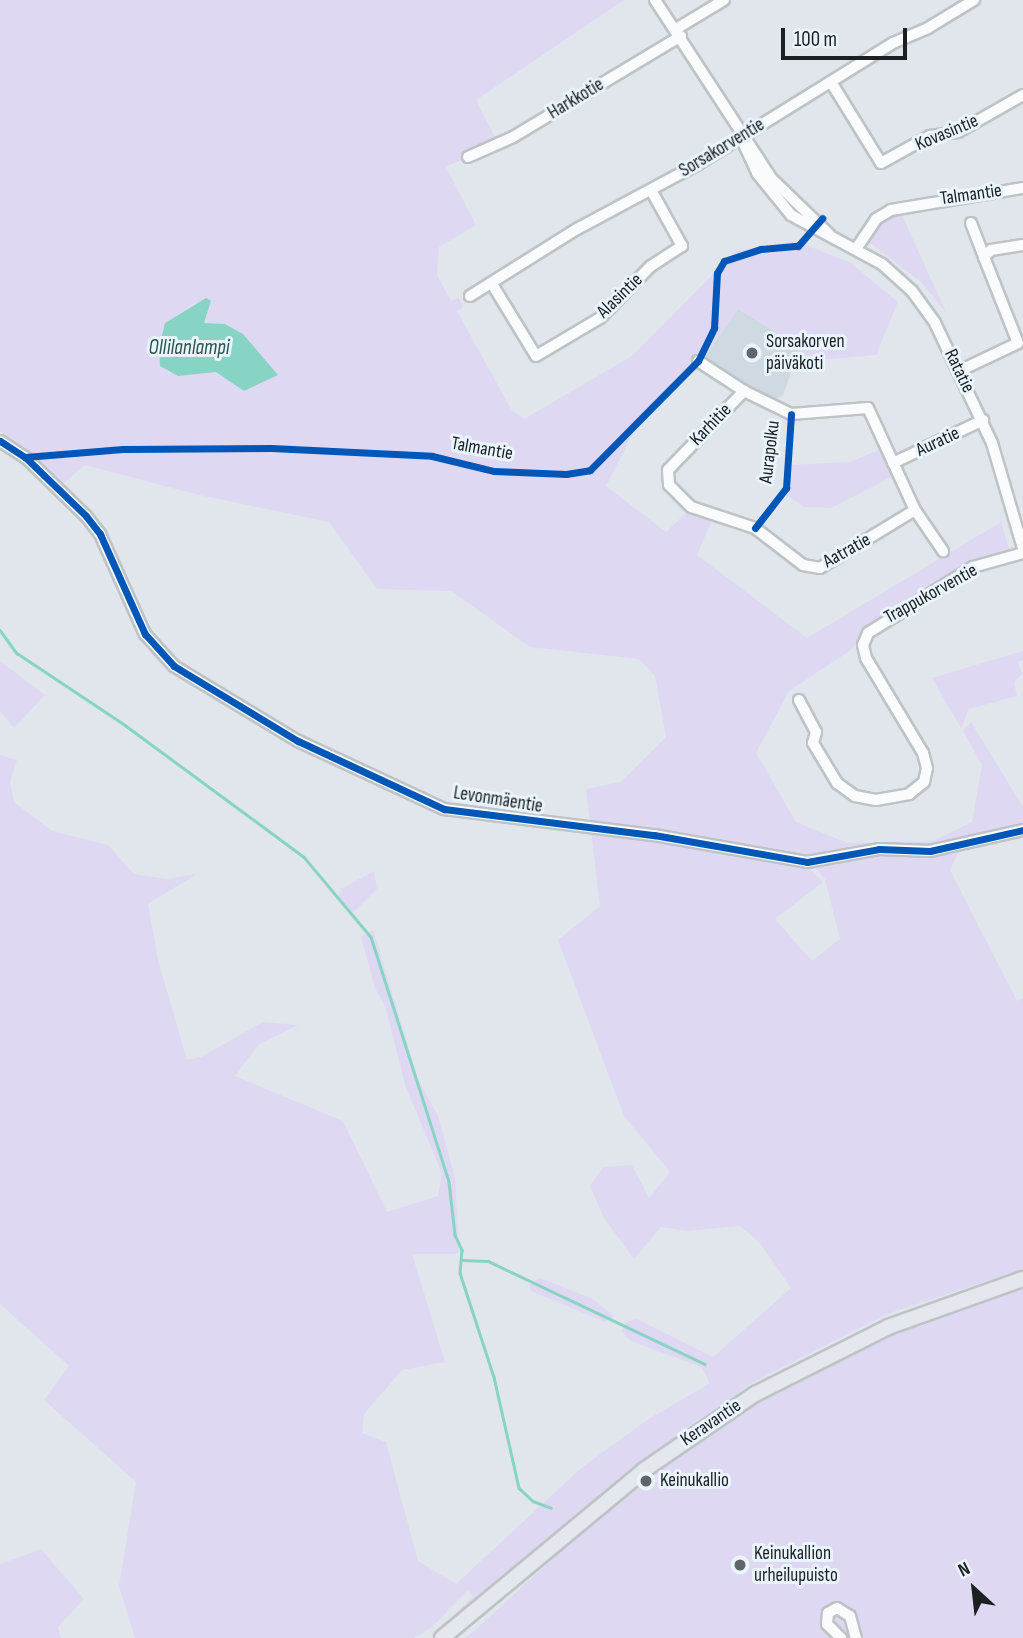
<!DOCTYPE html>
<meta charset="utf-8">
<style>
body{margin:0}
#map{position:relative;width:1023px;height:1638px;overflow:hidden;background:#e0e6eb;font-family:"Sofia Sans Condensed",sans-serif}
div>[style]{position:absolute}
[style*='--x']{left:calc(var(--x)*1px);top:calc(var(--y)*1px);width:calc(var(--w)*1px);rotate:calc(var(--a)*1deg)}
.built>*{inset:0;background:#ced9e2}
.green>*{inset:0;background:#dfd8f3}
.water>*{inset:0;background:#88d4c4}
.stream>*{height:2.5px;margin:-1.25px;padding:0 1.25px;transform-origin:1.25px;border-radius:1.25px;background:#88d4c4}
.roads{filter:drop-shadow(2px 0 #bec3c6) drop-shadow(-2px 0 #bec3c6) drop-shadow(0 2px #bec3c6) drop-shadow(0 -2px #bec3c6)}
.minor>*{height:10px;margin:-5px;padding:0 5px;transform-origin:5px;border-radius:5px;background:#fafbfc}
.major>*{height:14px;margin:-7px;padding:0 7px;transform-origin:7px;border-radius:7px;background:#e4e7ee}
.cycleway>*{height:7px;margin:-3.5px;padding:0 3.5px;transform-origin:3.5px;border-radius:3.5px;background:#0057b8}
.dots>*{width:19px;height:19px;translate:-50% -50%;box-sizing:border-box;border:4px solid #e9f4fc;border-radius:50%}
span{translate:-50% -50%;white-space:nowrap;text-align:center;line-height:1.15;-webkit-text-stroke:6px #e9f4fc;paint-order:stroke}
.street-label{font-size:19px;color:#1c2023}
.poi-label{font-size:19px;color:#1c2023}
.left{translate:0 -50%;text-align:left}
.water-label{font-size:21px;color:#27554a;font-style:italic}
.north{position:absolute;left:939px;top:1554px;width:70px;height:70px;-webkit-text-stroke:5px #e9f4fc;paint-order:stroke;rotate:333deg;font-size:19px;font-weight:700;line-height:28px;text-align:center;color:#1c2023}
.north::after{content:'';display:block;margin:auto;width:24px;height:32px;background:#1c2023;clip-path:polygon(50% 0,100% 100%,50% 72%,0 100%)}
.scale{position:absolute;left:781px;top:28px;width:126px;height:32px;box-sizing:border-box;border:4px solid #1c2023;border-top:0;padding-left:9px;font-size:21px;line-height:24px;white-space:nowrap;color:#1c2023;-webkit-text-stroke:5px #e9f4fc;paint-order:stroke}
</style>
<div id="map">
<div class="built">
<i style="clip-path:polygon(738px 309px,800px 347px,783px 395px,773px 401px,703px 359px)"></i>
</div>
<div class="green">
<i style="clip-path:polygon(evenodd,0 0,624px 0,476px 100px,498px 143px,446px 167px,476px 225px,439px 247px,437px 275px,451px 301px,459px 298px,463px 307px,457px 311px,511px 409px,524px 419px,632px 356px,736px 251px,796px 241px,851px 263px,898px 302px,876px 355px,794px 362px,799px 346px,738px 309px,698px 366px,634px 432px,606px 486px,666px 532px,691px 508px,715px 513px,697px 555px,807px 638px,1001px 522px,1010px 552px,973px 563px,874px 622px,851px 650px,789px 691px,756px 753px,796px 822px,847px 843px,933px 841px,972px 822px,982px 765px,963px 731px,971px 722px,1023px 807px,1023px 826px,930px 849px,878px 848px,806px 865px,823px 882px,775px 919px,812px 961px,840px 939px,825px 879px,812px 864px,879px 852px,960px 849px,950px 870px,1017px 1001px,1023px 998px,1023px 1269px,887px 1314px,750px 1384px,624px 1477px,478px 1604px,443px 1628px,473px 1596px,468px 1590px,433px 1626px,414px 1638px,135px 1638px,119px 1586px,136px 1482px,44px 1400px,69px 1366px,0 1304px,0 755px,17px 760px,10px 781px,14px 802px,52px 831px,108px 845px,134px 874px,166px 879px,197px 874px,148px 904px,158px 960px,187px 1060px,201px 1057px,263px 1022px,298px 1025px,258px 1045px,235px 1076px,343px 1121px,387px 1212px,438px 1196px,442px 1173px,406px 1088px,385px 1006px,375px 988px,361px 937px,373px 930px,418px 1079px,438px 1116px,455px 1178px,459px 1254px,412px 1254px,445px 1362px,402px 1370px,364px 1414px,362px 1433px,386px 1442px,418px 1561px,456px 1584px,580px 1469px,647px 1420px,710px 1383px,701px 1367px,631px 1341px,621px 1331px,627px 1321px,637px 1319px,713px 1357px,791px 1288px,759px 1242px,740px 1226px,687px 1231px,661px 1227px,634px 1259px,604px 1218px,590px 1186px,603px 1167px,632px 1165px,649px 1198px,670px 1172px,624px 1116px,558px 940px,600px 906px,586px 789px,621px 782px,666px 737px,655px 676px,639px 659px,530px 647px,451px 591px,377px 589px,329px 522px,199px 495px,85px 465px,64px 483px,0 431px,0 0,210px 301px,204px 324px,225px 324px,243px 334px,245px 391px,216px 372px,168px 373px,159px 347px,166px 323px,194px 303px,210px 301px)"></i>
<i style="clip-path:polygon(900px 211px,947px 314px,922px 283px,868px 241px,876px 225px)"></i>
<i style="clip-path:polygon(883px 448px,895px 475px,831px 508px,804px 507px,787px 495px,789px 465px,850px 462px)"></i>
<i style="clip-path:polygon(1023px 651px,1023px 660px,1018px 662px,1022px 674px,1014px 682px,1017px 696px,969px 709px,961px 728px,932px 678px)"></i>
<i style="clip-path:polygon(0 661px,45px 695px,14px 728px,0 711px)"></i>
<i style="clip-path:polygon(374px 871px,377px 889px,353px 913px,339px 897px,341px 889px)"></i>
<i style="clip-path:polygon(540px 1278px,591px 1298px,614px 1316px,605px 1322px,531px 1291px,529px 1284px)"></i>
<i style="clip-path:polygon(1023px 1287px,1023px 1638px,466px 1638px,586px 1529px,647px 1482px,696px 1481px,650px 1474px,743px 1408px,893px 1333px)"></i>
<i style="clip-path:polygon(41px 1549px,84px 1599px,58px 1627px,61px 1638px,0 1638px,0 1564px)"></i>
</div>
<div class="water">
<i style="clip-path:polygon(206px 298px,211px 301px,204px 323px,225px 324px,243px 334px,278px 375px,244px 391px,216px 372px,178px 376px,160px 366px,159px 347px,165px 323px)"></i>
</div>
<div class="stream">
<i style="--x:0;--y:630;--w:29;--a:54"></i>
<i style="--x:17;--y:653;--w:130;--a:33.7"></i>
<i style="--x:125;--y:725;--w:222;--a:36.4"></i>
<i style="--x:304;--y:857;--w:104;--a:50.1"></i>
<i style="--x:371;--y:937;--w:257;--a:72.3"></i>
<i style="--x:449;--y:1182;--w:53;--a:83.5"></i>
<i style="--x:455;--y:1235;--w:17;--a:65"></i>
<i style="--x:462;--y:1250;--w:23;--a:95"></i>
<i style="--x:460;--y:1273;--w:109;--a:71.9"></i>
<i style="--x:494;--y:1377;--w:114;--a:77.3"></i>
<i style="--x:519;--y:1488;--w:19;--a:43"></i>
<i style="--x:533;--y:1501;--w:19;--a:21"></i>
<i style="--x:461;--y:1260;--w:27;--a:2"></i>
<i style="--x:488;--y:1261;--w:240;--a:25.4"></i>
</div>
<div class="roads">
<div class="minor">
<i style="--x:655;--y:0;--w:212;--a:56.9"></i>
<i style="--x:771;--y:178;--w:81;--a:44"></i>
<i style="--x:676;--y:29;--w:56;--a:-31.1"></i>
<i style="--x:831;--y:82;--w:95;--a:58.3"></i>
<i style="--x:881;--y:163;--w:56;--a:-28.9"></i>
<i style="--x:930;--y:136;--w:28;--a:-8"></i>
<i style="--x:958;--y:132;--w:75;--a:-29.6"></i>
<i style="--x:741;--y:138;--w:38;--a:65"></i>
<i style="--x:757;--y:173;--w:54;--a:51"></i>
<i style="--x:791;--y:215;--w:103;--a:28.3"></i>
<i style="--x:882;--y:264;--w:40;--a:42"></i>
<i style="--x:912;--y:291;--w:39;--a:54"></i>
<i style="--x:935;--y:323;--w:133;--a:64.6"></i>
<i style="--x:992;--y:443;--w:109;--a:73.6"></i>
<i style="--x:468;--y:157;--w:49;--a:-24"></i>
<i style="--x:513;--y:137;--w:196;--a:-31"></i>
<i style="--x:971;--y:223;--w:36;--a:69"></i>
<i style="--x:856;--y:249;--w:36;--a:-56"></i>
<i style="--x:876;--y:219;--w:17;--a:-31"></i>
<i style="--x:891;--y:210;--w:134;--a:-9.5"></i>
<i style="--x:492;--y:284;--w:84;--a:58.6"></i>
<i style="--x:536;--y:356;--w:74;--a:-30.7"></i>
<i style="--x:600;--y:318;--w:73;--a:-45.6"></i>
<i style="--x:651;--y:266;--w:37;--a:-33"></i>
<i style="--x:682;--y:246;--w:64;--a:-119"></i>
<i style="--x:470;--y:296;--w:126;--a:-32.1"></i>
<i style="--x:577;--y:229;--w:137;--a:-28.2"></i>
<i style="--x:698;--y:164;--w:229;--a:-31.8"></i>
<i style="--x:893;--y:43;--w:38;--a:-23"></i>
<i style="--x:928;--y:28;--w:54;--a:-31.3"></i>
<i style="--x:1018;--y:343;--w:92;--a:-111.6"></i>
<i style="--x:984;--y:257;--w:10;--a:-45"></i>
<i style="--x:991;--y:250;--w:32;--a:-9"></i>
<i style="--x:698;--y:361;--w:55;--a:33.1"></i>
<i style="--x:959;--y:371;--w:65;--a:-25.4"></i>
<i style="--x:744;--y:391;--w:52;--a:26.1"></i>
<i style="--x:791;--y:414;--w:77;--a:-4.5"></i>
<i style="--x:868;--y:408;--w:112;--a:65.3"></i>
<i style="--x:915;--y:510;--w:111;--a:148.6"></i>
<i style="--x:820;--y:568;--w:17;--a:-170"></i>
<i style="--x:803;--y:565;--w:61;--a:-142.4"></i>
<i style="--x:755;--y:528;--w:67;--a:-161.8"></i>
<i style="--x:691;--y:507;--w:31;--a:-135"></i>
<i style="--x:669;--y:485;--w:15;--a:-94"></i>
<i style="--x:668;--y:470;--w:110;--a:-46.1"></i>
<i style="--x:0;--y:441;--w:30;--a:33"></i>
<i style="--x:25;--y:457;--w:85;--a:44"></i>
<i style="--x:86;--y:516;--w:23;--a:52"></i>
<i style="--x:100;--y:534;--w:110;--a:65.8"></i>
<i style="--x:145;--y:634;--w:43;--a:47.8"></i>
<i style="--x:174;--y:666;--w:145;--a:31.2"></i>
<i style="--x:298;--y:741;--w:161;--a:25"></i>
<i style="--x:444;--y:809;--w:212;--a:7.1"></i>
<i style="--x:654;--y:835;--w:155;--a:10"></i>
<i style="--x:807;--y:862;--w:73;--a:-10.2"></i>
<i style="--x:879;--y:849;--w:51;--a:2.2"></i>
<i style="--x:930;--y:851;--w:95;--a:-12.7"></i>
<i style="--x:893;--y:463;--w:100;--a:-25.5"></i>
<i style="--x:915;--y:510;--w:50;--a:55.7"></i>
<i style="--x:799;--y:700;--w:36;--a:62"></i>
<i style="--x:816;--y:732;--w:11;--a:105"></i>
<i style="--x:813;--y:743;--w:47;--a:59"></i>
<i style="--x:837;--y:783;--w:22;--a:36"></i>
<i style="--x:855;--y:796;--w:21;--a:11"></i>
<i style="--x:876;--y:800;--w:34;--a:-10"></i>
<i style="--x:909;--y:794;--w:19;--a:-39"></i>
<i style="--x:924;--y:782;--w:14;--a:-78"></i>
<i style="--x:927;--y:768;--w:16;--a:-105"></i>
<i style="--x:923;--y:753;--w:111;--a:-121"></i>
<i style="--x:866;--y:658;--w:13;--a:-103"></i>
<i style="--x:863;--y:645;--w:13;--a:-67"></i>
<i style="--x:868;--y:633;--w:124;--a:-32.2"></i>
<i style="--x:973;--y:567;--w:52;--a:-15.6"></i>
<i style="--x:841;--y:1638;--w:20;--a:-135"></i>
<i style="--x:827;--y:1624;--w:11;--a:-85"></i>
<i style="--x:828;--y:1613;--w:10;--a:-29"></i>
<i style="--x:837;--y:1608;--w:15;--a:32"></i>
<i style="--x:850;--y:1616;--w:23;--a:75"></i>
</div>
<div class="major">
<i style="--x:442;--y:1638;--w:263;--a:-39.7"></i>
<i style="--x:644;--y:1470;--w:135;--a:-34.4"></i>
<i style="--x:755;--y:1394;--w:149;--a:-26.7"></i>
<i style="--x:888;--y:1327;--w:143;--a:-19.6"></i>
</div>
</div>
<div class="cycleway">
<i style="--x:0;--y:441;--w:30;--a:33"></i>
<i style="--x:25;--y:457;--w:85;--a:44"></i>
<i style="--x:86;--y:516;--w:23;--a:52"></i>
<i style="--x:100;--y:534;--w:110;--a:65.8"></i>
<i style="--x:145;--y:634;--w:43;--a:47.8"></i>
<i style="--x:174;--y:666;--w:145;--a:31.2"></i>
<i style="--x:298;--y:741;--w:161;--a:25"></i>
<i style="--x:444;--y:809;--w:212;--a:7.1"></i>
<i style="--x:654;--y:835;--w:155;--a:10"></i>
<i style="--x:807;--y:862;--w:73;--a:-10.2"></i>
<i style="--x:879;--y:849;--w:51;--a:2.2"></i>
<i style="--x:930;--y:851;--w:95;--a:-12.7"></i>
<i style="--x:25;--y:457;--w:98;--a:-4.7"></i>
<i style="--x:123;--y:449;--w:148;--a:-0.4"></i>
<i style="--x:271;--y:448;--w:161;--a:2.8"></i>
<i style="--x:432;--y:456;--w:64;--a:13.6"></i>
<i style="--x:494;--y:471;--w:72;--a:2.4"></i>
<i style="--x:566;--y:474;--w:24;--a:-9"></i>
<i style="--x:590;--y:470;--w:153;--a:-45.3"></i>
<i style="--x:698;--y:361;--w:37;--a:-64"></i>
<i style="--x:714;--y:328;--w:55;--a:-86.9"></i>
<i style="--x:717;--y:273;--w:14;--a:-60"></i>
<i style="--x:724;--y:261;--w:39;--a:-18"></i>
<i style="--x:761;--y:249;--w:37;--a:-5"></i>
<i style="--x:798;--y:246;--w:37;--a:-49"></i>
<i style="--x:755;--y:528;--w:51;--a:-52.2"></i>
<i style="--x:786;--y:488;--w:74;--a:-86.1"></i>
</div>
<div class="dots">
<i style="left:752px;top:353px;background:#616569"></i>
<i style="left:646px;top:1481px;background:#616569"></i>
<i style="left:740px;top:1565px;background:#616569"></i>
</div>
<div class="street-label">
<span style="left:576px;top:99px;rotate:-31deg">Harkkotie</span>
<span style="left:947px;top:133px;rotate:-23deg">Kovasintie</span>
<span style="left:722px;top:148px;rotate:-31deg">Sorsakorventie</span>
<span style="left:971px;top:195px;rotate:-8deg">Talmantie</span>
<span style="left:620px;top:296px;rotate:-44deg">Alasintie</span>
<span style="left:959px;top:371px;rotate:64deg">Ratatie</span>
<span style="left:711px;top:425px;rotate:-46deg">Karhitie</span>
<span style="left:938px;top:442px;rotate:-25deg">Auratie</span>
<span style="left:482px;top:449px;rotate:10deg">Talmantie</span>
<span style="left:770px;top:452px;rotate:-83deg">Aurapolku</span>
<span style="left:847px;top:551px;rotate:-29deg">Aatratie</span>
<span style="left:931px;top:594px;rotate:-29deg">Trappukorventie</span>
<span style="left:498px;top:800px;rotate:9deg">Levonmäentie</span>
<span style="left:711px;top:1423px;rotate:-34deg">Keravantie</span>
</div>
<div class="poi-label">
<span class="left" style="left:766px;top:353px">Sorsakorven<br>päiväkoti</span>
<span class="left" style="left:660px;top:1481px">Keinukallio</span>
<span class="left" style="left:754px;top:1565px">Keinukallion<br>urheilupuisto</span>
</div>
<div class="water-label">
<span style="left:189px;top:348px">Ollilanlampi</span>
</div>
<div class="north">N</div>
<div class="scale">100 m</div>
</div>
